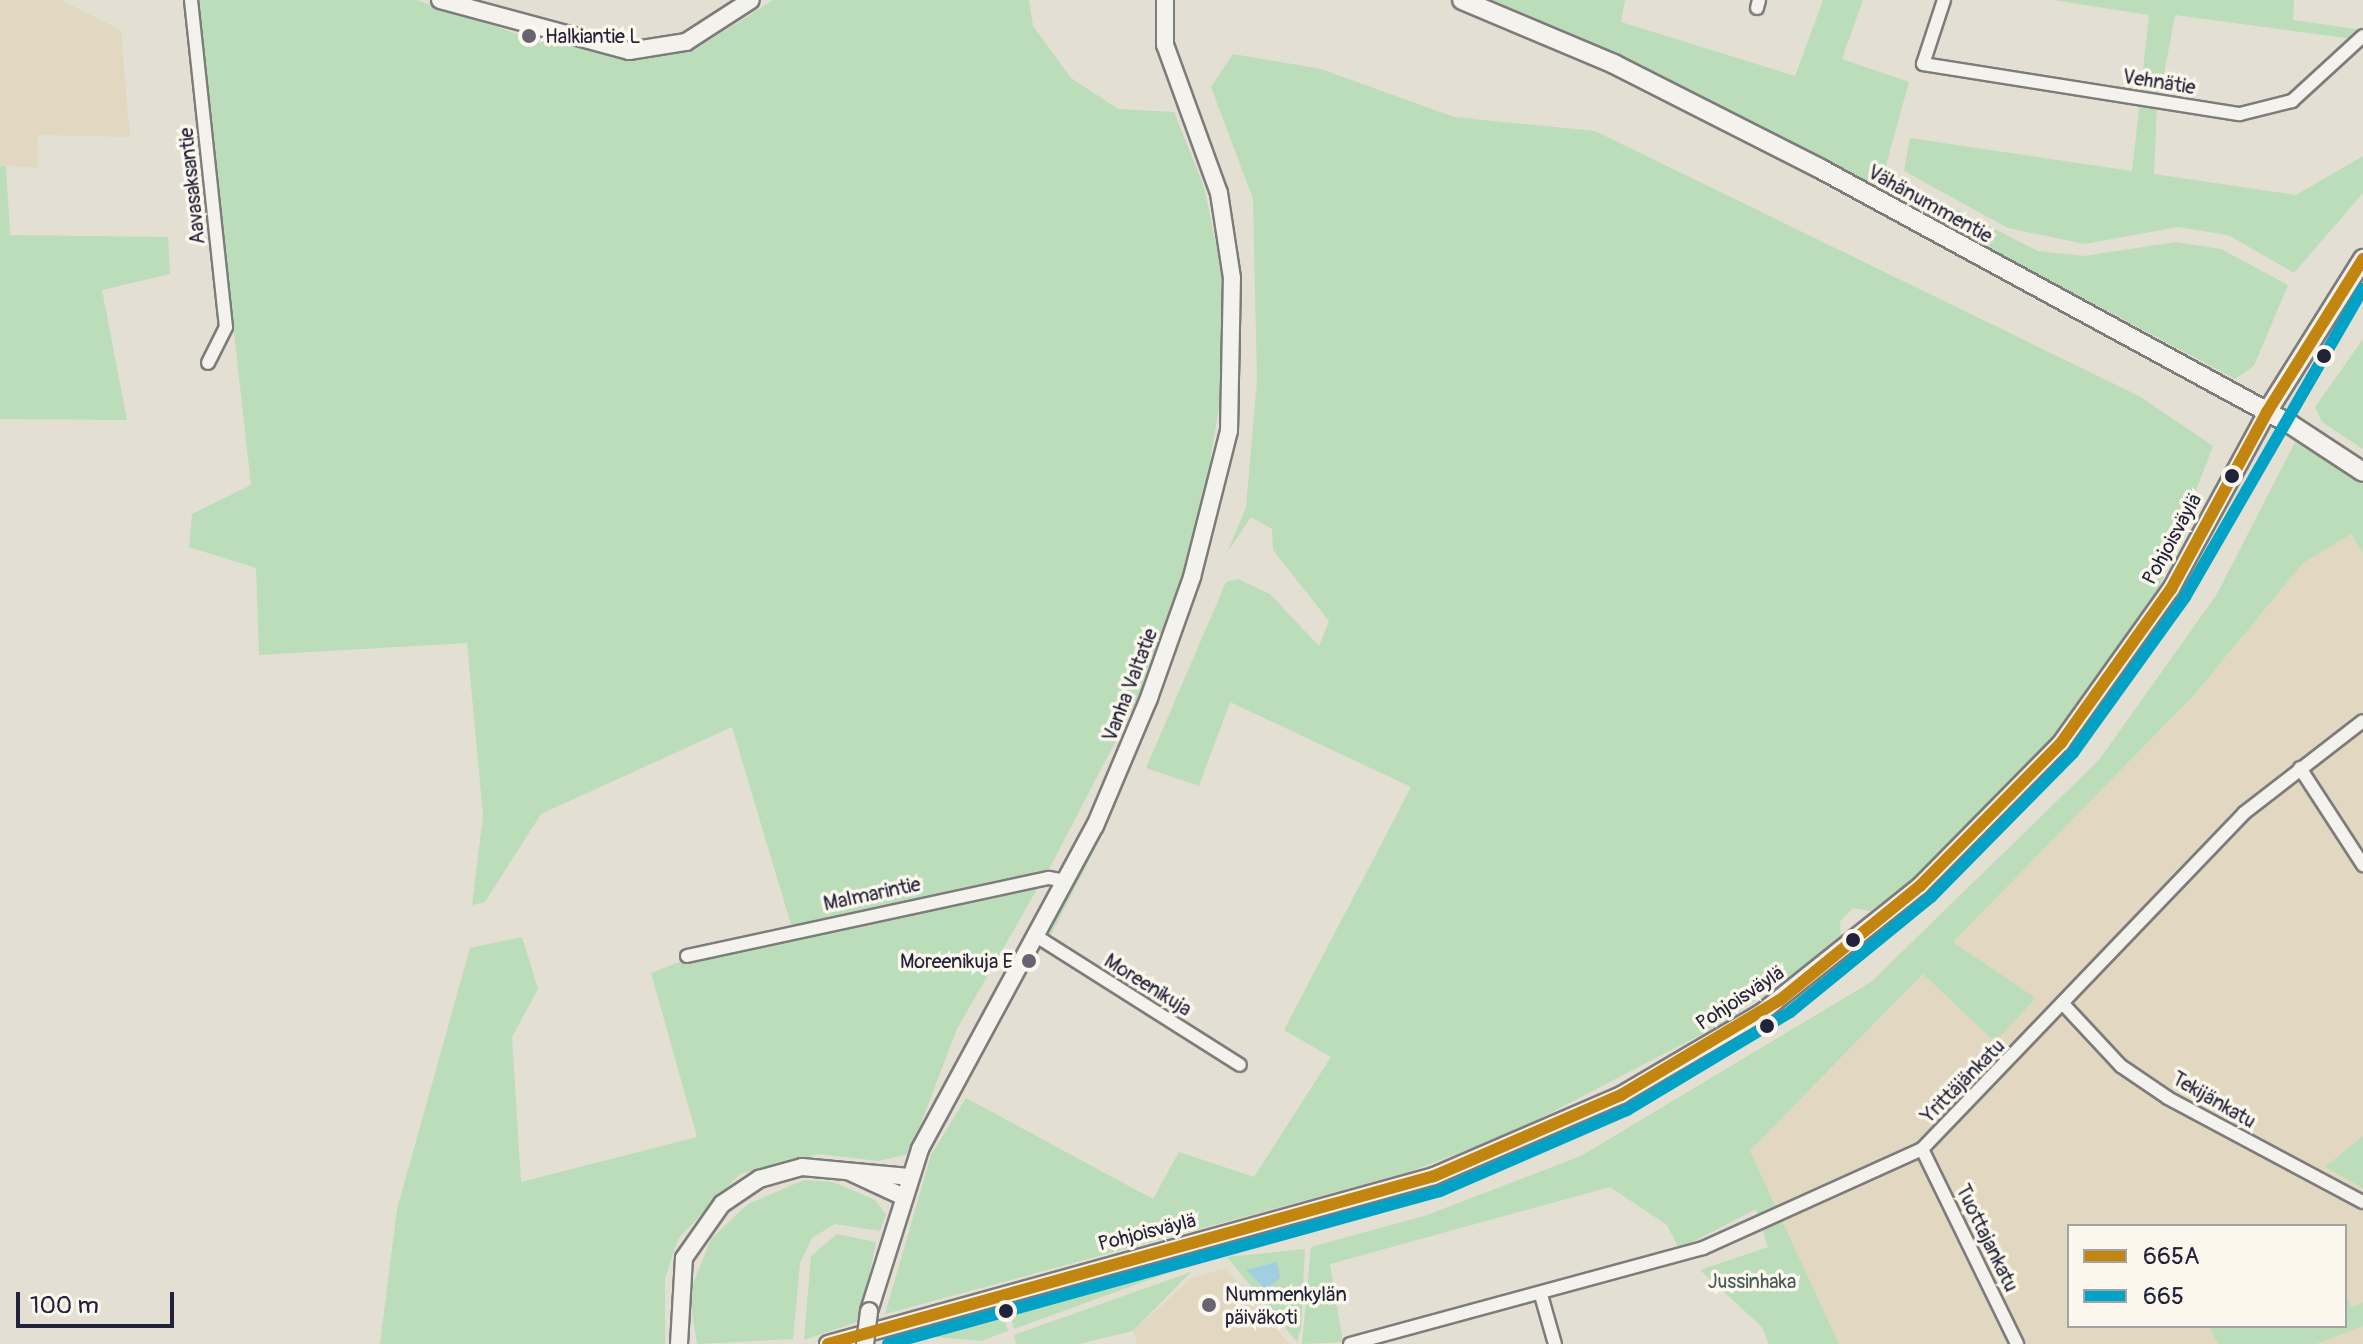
<!DOCTYPE html>
<meta charset="utf-8">
<style>
body{margin:0}
#map{position:relative;width:2363px;height:1344px;overflow:hidden;background:#e4dfd3;font-family:Pangolin,sans-serif}
div>[style]{position:absolute}
[style*='--x']{left:calc(var(--x)*1px);top:calc(var(--y)*1px);width:calc(var(--w)*1px);rotate:calc(var(--a)*1deg)}
.built>*{inset:0;background:#e2d8c2}
.green>*{inset:0;background:#bbddba}
.water>*{inset:0;background:#a2cee1}
.roads{filter:drop-shadow(2px 0 #7e7b7b) drop-shadow(-2px 0 #7e7b7b) drop-shadow(0 2px #7e7b7b) drop-shadow(0 -2px #7e7b7b)}
.minor>*{height:12px;margin:-6px;padding:0 6px;transform-origin:6px;border-radius:6px;background:#f3f2ec}
.tertiary>*{height:16px;margin:-8px;padding:0 8px;transform-origin:8px;border-radius:8px;background:#f3f2ec}
.secondary>*{height:18px;margin:-9px;padding:0 9px;transform-origin:9px;border-radius:9px;background:#f3f2ec}
.bridges{filter:drop-shadow(2px 0 #7e7b7b) drop-shadow(-2px 0 #7e7b7b) drop-shadow(0 2px #7e7b7b) drop-shadow(0 -2px #7e7b7b)}
.tertiary-bridge>*{height:16px;margin:-8px;padding:0 8px;transform-origin:8px;border-radius:8px;background:#f3f2ec}
.bus-1>*{height:12px;margin:-6px;padding:0 6px;transform-origin:6px;border-radius:6px;background:#c2850f}
.bus-2>*{height:12px;margin:-6px;padding:0 6px;transform-origin:6px;border-radius:6px;background:#02a2c7}
.dots>*{width:22px;height:22px;translate:-50% -50%;box-sizing:border-box;border:4px solid #fbf7ec;border-radius:50%}
span{translate:-50% -50%;white-space:nowrap;text-align:center;line-height:1.15;-webkit-text-stroke:7px #fbf7ec;paint-order:stroke}
.poi-label{font-size:20px;color:#22223b}
.left{translate:0 -50%;text-align:left}
.right{translate:-100% -50%;text-align:right}
.street-label{font-size:20px;color:#22223b}
.park-label{font-size:20px;color:#465a5b}
.legend{position:absolute;left:2067px;top:1224px;width:280px;height:104px;box-sizing:border-box;background:#fbf7ec;border:2px solid #a4a2a5;margin:0;padding:10px 14px;list-style:none;font-size:24px;color:#22223b}
.legend li{display:flex;align-items:center;gap:16px;height:40px}
.legend b{width:40px;border:2px solid #a4a2a5}
.scale{position:absolute;left:16px;top:1292px;width:158px;height:36px;box-sizing:border-box;border:4px solid #22223b;border-top:0;padding-left:10px;font-size:24px;line-height:28px;white-space:nowrap;color:#22223b;-webkit-text-stroke:6px #fbf7ec;paint-order:stroke}
</style>
<div id="map">
<div class="built">
<i style="clip-path:polygon(0 0,61px 0,121px 30px,130px 137px,38px 135px,37px 168px,0 165px)"></i>
<i style="clip-path:polygon(evenodd,2351px 533px,2363px 553px,2363px 1344px,1839px 1344px,1750px 1151px,1924px 974px,1995px 1041px,2036px 998px,1953px 942px,2194px 695px,2303px 563px,2351px 533px,2069px 1226px,2345px 1226px,2345px 1326px,2069px 1326px,2069px 1226px)"></i>
<i style="clip-path:polygon(1226px 1268px,1289px 1344px,1137px 1344px,1133px 1331px,1192px 1278px)"></i>
</div>
<div class="green">
<i style="clip-path:polygon(197px 0,416px 0,533px 39px,630px 56px,699px 47px,773px 0,1029px 0,1033px 26px,1071px 78px,1118px 109px,1174px 112px,1204px 187px,1226px 292px,1219px 406px,1198px 537px,1151px 673px,1046px 875px,792px 928px,732px 727px,541px 814px,485px 902px,472px 905px,483px 815px,467px 643px,259px 655px,256px 568px,189px 547px,192px 514px,251px 485px)"></i>
<i style="clip-path:polygon(1489px 0,1625px 0,1621px 22px,1795px 76px,1823px 0,1863px 0,1842px 59px,1909px 82px,1880px 187px)"></i>
<i style="clip-path:polygon(2053px 0,2294px 0,2293px 20px,2363px 30px,2353px 39px,2175px 15px,2159px 100px,2140px 98px,2149px 15px)"></i>
<i style="clip-path:polygon(1233px 54px,1321px 69px,1454px 117px,1595px 131px,2139px 396px,2213px 446px,2153px 603px,2055px 737px,1950px 850px,1871px 911px,1853px 908px,1840px 921px,1841px 938px,1832px 947px,1721px 1024px,1514px 1132px,1409px 1172px,885px 1314px,931px 1155px,966px 1098px,1153px 1199px,1179px 1152px,1254px 1177px,1331px 1057px,1284px 1030px,1411px 787px,1230px 702px,1199px 786px,1146px 768px,1226px 582px,1238px 579px,1270px 594px,1319px 646px,1329px 621px,1273px 550px,1272px 529px,1251px 517px,1227px 553px,1246px 507px,1257px 381px,1253px 199px,1211px 87px)"></i>
<i style="clip-path:polygon(2140px 101px,2157px 104px,2154px 174px,2296px 195px,2363px 156px,2363px 193px,2294px 273px,2228px 235px,2178px 227px,2085px 244px,2008px 228px,1904px 171px,1910px 138px,2132px 171px)"></i>
<i style="clip-path:polygon(0 166px,6px 166px,10px 235px,168px 237px,170px 274px,102px 290px,127px 420px,0 419px)"></i>
<i style="clip-path:polygon(1893px 177px,2038px 251px,2084px 256px,2176px 242px,2221px 249px,2288px 285px,2254px 366px,2235px 379px,1933px 218px,1889px 185px)"></i>
<i style="clip-path:polygon(2363px 339px,2363px 449px,2322px 422px,2315px 407px)"></i>
<i style="clip-path:polygon(2295px 442px,2363px 483px,2363px 553px,2351px 534px,2303px 563px,2194px 695px,1953px 942px,2036px 998px,1995px 1042px,1923px 974px,1750px 1151px,1839px 1344px,1769px 1344px,1762px 1327px,1700px 1270px,1768px 1247px,1756px 1209px,1679px 1249px,1667px 1225px,1610px 1187px,1330px 1264px,1343px 1342px,1302px 1344px,1311px 1247px,1427px 1215px,1581px 1156px,1871px 982px,2099px 760px,2217px 594px)"></i>
<i style="clip-path:polygon(1097px 835px,1101px 837px,1049px 939px,1046px 930px)"></i>
<i style="clip-path:polygon(1040px 884px,957px 1029px,909px 1154px,878px 1161px,819px 1154px,740px 1174px,678px 1239px,665px 1279px,665px 1344px,380px 1344px,397px 1209px,470px 948px,522px 937px,538px 989px,512px 1037px,521px 1182px,697px 1137px,651px 973px,687px 959px)"></i>
<i style="clip-path:polygon(2363px 1136px,2363px 1188px,2325px 1167px)"></i>
<i style="clip-path:polygon(804px 1180px,833px 1182px,875px 1200px,886px 1214px,880px 1231px,835px 1224px,812px 1238px,800px 1263px,793px 1339px,697px 1344px,689px 1294px,711px 1239px,748px 1204px)"></i>
<i style="clip-path:polygon(837px 1234px,876px 1242px,860px 1321px,804px 1340px,811px 1256px)"></i>
<i style="clip-path:polygon(1305px 1249px,1301px 1328px,1297px 1342px,1227px 1257px)"></i>
<i style="clip-path:polygon(1194px 1251px,1203px 1260px,1014px 1329px,1011px 1316px,1025px 1301px)"></i>
<i style="clip-path:polygon(1191px 1272px,1133px 1331px,1078px 1344px,1016px 1344px,1014px 1335px)"></i>
<i style="clip-path:polygon(2345px 1291px,2351px 1307px,2363px 1303px,2363px 1326px,2316px 1344px,2218px 1344px,2209px 1326px,2345px 1326px)"></i>
<i style="clip-path:polygon(990px 1310px,1003px 1315px,1008px 1331px,981px 1341px,912px 1335px)"></i>
</div>
<div class="water">
<i style="clip-path:polygon(1277px 1262px,1280px 1278px,1266px 1290px,1246px 1270px)"></i>
</div>
<div class="roads">
<div class="minor">
<i style="--x:191;--y:0;--w:329;--a:83.9"></i>
<i style="--x:226;--y:327;--w:40;--a:116.6"></i>
<i style="--x:1944;--y:0;--w:67;--a:108.2"></i>
<i style="--x:1923;--y:64;--w:321;--a:9"></i>
<i style="--x:2240;--y:114;--w:54;--a:-14"></i>
<i style="--x:2292;--y:101;--w:96;--a:-42.5"></i>
<i style="--x:1757;--y:8;--w:8;--a:-76"></i>
<i style="--x:2300;--y:768;--w:116;--a:57"></i>
<i style="--x:1036;--y:936;--w:241;--a:32.3"></i>
<i style="--x:687;--y:956;--w:370;--a:-12.2"></i>
<i style="--x:1049;--y:878;--w:17;--a:10"></i>
<i style="--x:2065;--y:1006;--w:82;--a:47"></i>
<i style="--x:2121;--y:1066;--w:57;--a:34.2"></i>
<i style="--x:2168;--y:1098;--w:221;--a:28.1"></i>
<i style="--x:1922;--y:1149;--w:217;--a:64"></i>
<i style="--x:1541;--y:1295;--w:51;--a:74.1"></i>
<i style="--x:1350;--y:1344;--w:366;--a:-15.2"></i>
<i style="--x:1703;--y:1248;--w:240;--a:-24.3"></i>
<i style="--x:1922;--y:1149;--w:465;--a:-46.2"></i>
<i style="--x:2244;--y:813;--w:150;--a:-37.7"></i>
</div>
<div class="tertiary">
<i style="--x:440;--y:0;--w:196;--a:15.1"></i>
<i style="--x:629;--y:51;--w:58;--a:-9"></i>
<i style="--x:686;--y:42;--w:77;--a:-32.9"></i>
<i style="--x:850;--y:1172;--w:57;--a:24.8"></i>
<i style="--x:869;--y:1311;--w:170;--a:-72.5"></i>
<i style="--x:920;--y:1149;--w:367;--a:-61.6"></i>
<i style="--x:1095;--y:826;--w:139;--a:-67.1"></i>
<i style="--x:1149;--y:698;--w:128;--a:-70.4"></i>
<i style="--x:1192;--y:577;--w:151;--a:-75.8"></i>
<i style="--x:1229;--y:431;--w:153;--a:-88.9"></i>
<i style="--x:1232;--y:278;--w:86;--a:-98.7"></i>
<i style="--x:1219;--y:193;--w:158;--a:-110"></i>
<i style="--x:1165;--y:45;--w:45;--a:-90"></i>
<i style="--x:679;--y:1344;--w:86;--a:-86.7"></i>
<i style="--x:684;--y:1258;--w:66;--a:-54.9"></i>
<i style="--x:722;--y:1204;--w:45;--a:-34"></i>
<i style="--x:759;--y:1179;--w:45;--a:-15.6"></i>
<i style="--x:802;--y:1167;--w:107;--a:5.3"></i>
<i style="--x:828;--y:1344;--w:629;--a:-15.49"></i>
<i style="--x:1434;--y:1176;--w:204;--a:-23.4"></i>
<i style="--x:1621;--y:1095;--w:162;--a:-30.4"></i>
<i style="--x:1761;--y:1013;--w:203;--a:-38.6"></i>
<i style="--x:1920;--y:886;--w:201;--a:-45.4"></i>
<i style="--x:2061;--y:743;--w:189;--a:-54.5"></i>
<i style="--x:2171;--y:589;--w:201;--a:-61.5"></i>
</div>
<div class="secondary">
<i style="--x:1462;--y:0;--w:165;--a:22.8"></i>
<i style="--x:1614;--y:64;--w:230;--a:26.9"></i>
<i style="--x:1819;--y:168;--w:536;--a:28.53"></i>
<i style="--x:2290;--y:424;--w:87;--a:33.3"></i>
<i style="--x:2267;--y:412;--w:181;--a:-57.9"></i>
</div>
</div>
<div class="bridges">
<div class="tertiary-bridge">
<i style="--x:865;--y:1344;--w:33;--a:-83"></i>
</div>
</div>
<div class="bus-1">
<i style="--x:828;--y:1344;--w:629;--a:-15.49"></i>
<i style="--x:1434;--y:1176;--w:204;--a:-23.4"></i>
<i style="--x:1621;--y:1095;--w:185;--a:-30.9"></i>
<i style="--x:1780;--y:1000;--w:181;--a:-39.2"></i>
<i style="--x:1920;--y:886;--w:201;--a:-45.4"></i>
<i style="--x:2061;--y:743;--w:189;--a:-54.5"></i>
<i style="--x:2171;--y:589;--w:201;--a:-61.5"></i>
<i style="--x:2267;--y:412;--w:181;--a:-57.9"></i>
</div>
<div class="bus-2">
<i style="--x:888;--y:1344;--w:573;--a:-15.49"></i>
<i style="--x:1440;--y:1191;--w:204;--a:-23.4"></i>
<i style="--x:1627;--y:1110;--w:190;--a:-31"></i>
<i style="--x:1790;--y:1012;--w:182;--a:-39.2"></i>
<i style="--x:1931;--y:897;--w:202;--a:-45.4"></i>
<i style="--x:2073;--y:753;--w:192;--a:-54.3"></i>
<i style="--x:2185;--y:597;--w:356;--a:-60"></i>
</div>
<div class="dots">
<i style="left:529px;top:36px;background:#666470"></i>
<i style="left:2324px;top:356px;background:#22223b"></i>
<i style="left:2232px;top:476px;background:#22223b"></i>
<i style="left:1853px;top:940px;background:#22223b"></i>
<i style="left:1029px;top:961px;background:#666470"></i>
<i style="left:1767px;top:1026px;background:#22223b"></i>
<i style="left:1209px;top:1305px;background:#666470"></i>
<i style="left:1006px;top:1311px;background:#22223b"></i>
</div>
<div class="poi-label">
<span class="left" style="left:545px;top:36px">Halkiantie L</span>
<span class="right" style="left:1013px;top:961px">Moreenikuja E</span>
<span class="left" style="left:1225px;top:1306px">Nummenkylän<br>päiväkoti</span>
</div>
<div class="street-label">
<span style="left:2159px;top:82px;rotate:9deg">Vehnätie</span>
<span style="left:192px;top:186px;rotate:-96deg">Aavasaksantie</span>
<span style="left:1930px;top:204px;rotate:29deg">Vähänummentie</span>
<span style="left:2172px;top:539px;rotate:-61deg">Pohjoisväylä</span>
<span style="left:1130px;top:685px;rotate:-69deg">Vanha Valtatie</span>
<span style="left:872px;top:894px;rotate:-12deg">Malmarintie</span>
<span style="left:1148px;top:985px;rotate:32deg">Moreenikuja</span>
<span style="left:1740px;top:998px;rotate:-33deg">Pohjoisväylä</span>
<span style="left:1963px;top:1081px;rotate:-45deg">Yrittäjänkatu</span>
<span style="left:2214px;top:1100px;rotate:30deg">Tekijänkatu</span>
<span style="left:1147px;top:1232px;rotate:-14deg">Pohjoisväylä</span>
<span style="left:1987px;top:1238px;rotate:64deg">Tuottajankatu</span>
</div>
<div class="park-label">
<span style="left:1752px;top:1281px">Jussinhaka</span>
</div>
<ul class="legend">
<li><b style="height:10px;background:#c2850f"></b>665A</li>
<li><b style="height:10px;background:#02a2c7"></b>665</li>
</ul>
<div class="scale">100 m</div>
</div>
